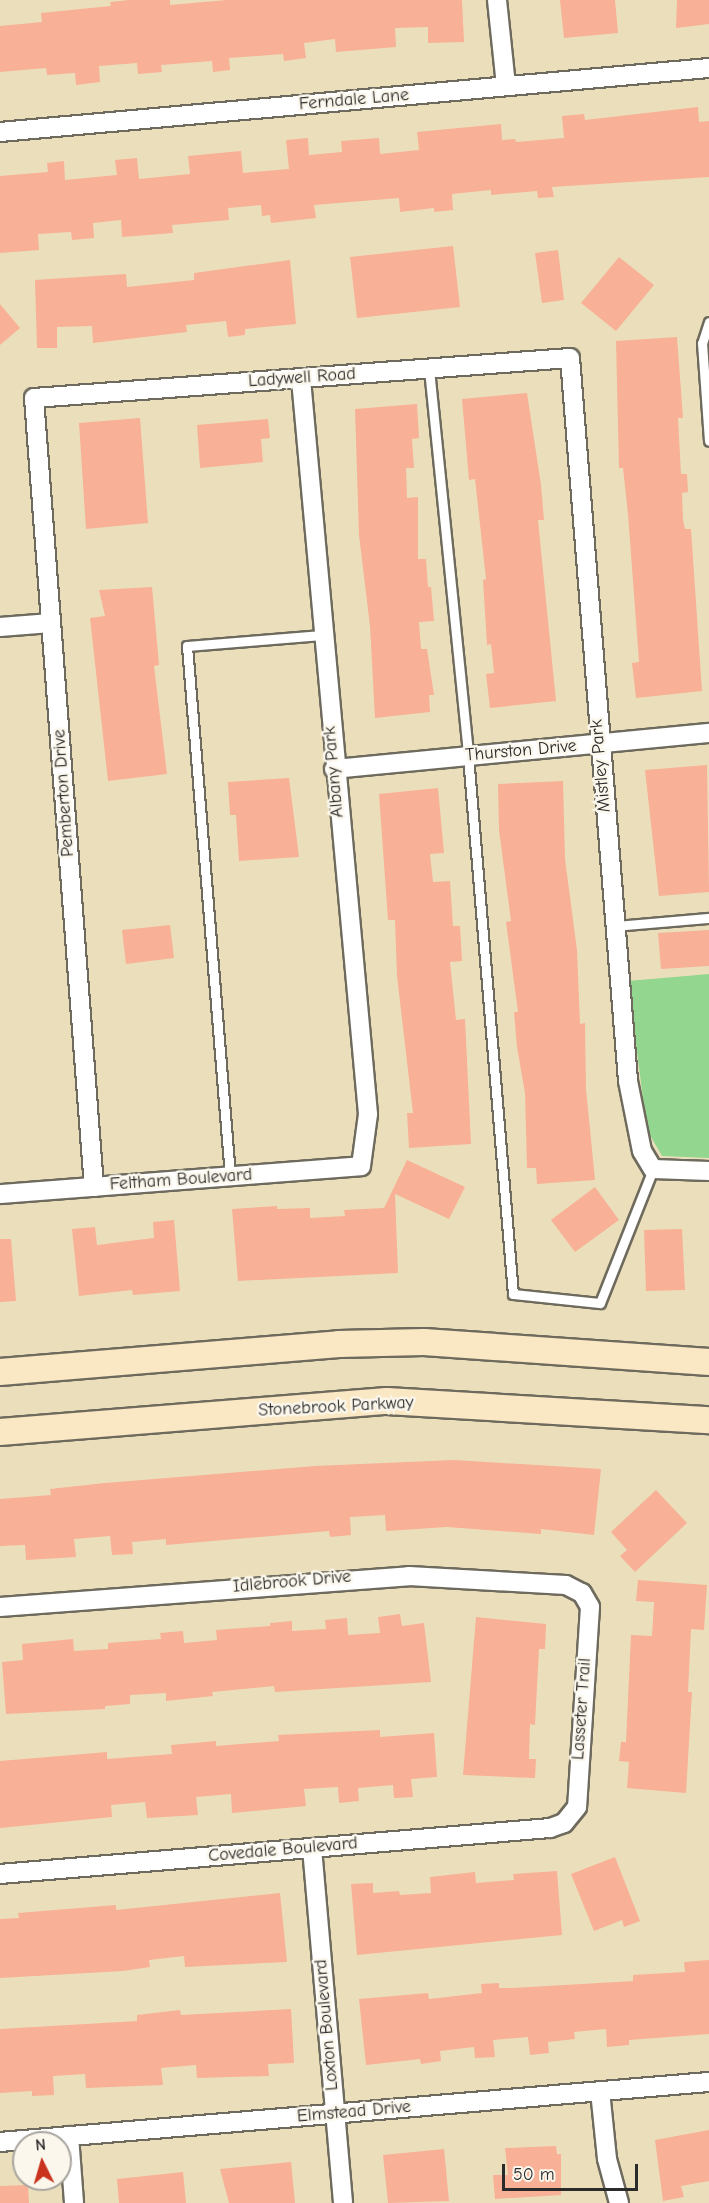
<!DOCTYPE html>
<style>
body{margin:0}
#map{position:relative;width:709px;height:2203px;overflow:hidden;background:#ebdfbb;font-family:"Comic Neue",sans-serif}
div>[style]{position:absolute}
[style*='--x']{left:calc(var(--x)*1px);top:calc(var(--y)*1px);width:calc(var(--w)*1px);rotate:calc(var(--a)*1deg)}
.green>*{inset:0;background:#93d68f}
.building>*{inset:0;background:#f8b096}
.roads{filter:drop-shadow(2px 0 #6e6a5d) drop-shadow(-2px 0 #6e6a5d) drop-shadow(0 2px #6e6a5d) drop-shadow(0 -2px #6e6a5d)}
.lane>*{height:9px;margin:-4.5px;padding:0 4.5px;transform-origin:4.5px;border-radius:4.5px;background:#fff}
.street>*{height:18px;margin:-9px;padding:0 9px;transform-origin:9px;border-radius:9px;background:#fff}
.secondary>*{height:26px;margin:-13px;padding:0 13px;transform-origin:13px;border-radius:13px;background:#fae7c3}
span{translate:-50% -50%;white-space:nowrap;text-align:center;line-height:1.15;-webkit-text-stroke:5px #fbf7ec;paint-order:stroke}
.street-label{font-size:18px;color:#2b2b2b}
.north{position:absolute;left:12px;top:2131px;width:60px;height:60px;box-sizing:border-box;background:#fbf7ec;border:2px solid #a8a59f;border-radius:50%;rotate:355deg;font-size:16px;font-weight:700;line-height:24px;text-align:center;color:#2b2b2b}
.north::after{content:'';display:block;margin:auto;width:21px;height:27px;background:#c8321e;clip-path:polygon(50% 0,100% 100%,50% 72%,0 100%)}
.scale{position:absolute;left:502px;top:2164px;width:136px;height:27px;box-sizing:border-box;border:3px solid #2b2b2b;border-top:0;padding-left:8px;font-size:18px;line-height:21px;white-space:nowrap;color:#2b2b2b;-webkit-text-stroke:4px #fbf7ec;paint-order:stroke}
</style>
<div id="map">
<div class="green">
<i style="clip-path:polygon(709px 974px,709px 1158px,662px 1156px,647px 1130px,628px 981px)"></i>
</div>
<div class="building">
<i style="clip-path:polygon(129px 0,170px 0,170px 5px,227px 0,462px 0,464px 42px,428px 43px,428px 27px,395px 28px,396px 47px,336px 52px,335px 39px,304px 43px,306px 58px,284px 61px,283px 54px,229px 58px,230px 70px,213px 72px,212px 61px,161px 65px,162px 72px,138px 74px,137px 63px,99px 66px,100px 82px,76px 85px,75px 73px,47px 75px,46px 68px,0 72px,0 26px,42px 22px,41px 13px,111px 6px,110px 2px)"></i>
<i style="clip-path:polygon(560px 0,615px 0,618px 33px,564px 38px)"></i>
<i style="clip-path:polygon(677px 0,709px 0,709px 24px,676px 28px)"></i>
<i style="clip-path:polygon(698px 107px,699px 122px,709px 121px,709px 177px,552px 187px,554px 197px,538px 198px,537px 191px,491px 195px,491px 190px,452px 194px,453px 210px,434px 212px,434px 208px,400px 212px,399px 198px,314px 205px,316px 218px,271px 223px,270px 215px,262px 216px,261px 205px,228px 208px,229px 220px,172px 225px,173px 233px,122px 237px,121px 220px,93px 223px,94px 238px,72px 240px,71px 232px,38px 234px,39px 250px,0 253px,0 176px,48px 172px,47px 163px,64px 161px,65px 180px,117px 175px,115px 160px,137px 158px,139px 179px,190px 174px,188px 156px,241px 151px,243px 173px,289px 169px,286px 140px,308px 138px,309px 155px,342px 152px,341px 141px,379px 138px,380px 154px,419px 150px,417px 132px,501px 124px,502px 140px,515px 139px,516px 142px,564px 138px,562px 116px,584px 114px,585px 120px)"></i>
<i style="clip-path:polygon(453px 246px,460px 307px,357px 318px,350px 257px)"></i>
<i style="clip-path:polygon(558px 250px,564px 300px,542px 303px,535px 253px)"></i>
<i style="clip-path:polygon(619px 257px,654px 285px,616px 331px,581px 303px)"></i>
<i style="clip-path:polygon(290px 260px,296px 324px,245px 329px,245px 335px,228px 337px,226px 321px,186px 325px,187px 332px,93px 343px,92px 326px,57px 327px,57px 348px,37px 348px,35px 280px,126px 274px,127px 287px,194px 280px,194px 273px)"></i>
<i style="clip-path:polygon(0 304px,20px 328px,0 345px)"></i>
<i style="clip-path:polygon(677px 337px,683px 418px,678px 418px,681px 474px,687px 474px,688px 492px,682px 493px,683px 520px,685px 529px,691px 529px,702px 691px,636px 698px,632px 663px,639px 662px,628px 514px,623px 468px,619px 468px,616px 341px)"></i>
<i style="clip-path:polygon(527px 393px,541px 485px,544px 520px,538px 520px,556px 701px,490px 708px,486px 674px,494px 673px,491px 644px,487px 645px,483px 580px,486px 579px,475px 479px,469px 480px,462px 399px)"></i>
<i style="clip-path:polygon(417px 404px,419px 438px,412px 439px,414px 468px,406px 468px,407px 498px,418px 497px,418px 559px,426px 559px,428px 587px,431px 587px,434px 621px,419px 622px,421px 649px,427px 649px,434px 695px,429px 695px,430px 712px,375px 718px,370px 626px,359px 535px,355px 409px)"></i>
<i style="clip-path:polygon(140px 418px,148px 523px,86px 529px,79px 423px)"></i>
<i style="clip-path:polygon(268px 419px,270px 438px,261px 439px,263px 462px,200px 468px,197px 425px)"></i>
<i style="clip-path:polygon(152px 587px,159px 665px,154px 666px,167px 774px,108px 781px,90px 618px,105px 616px,99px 590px)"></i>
<i style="clip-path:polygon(707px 765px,709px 892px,659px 896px,645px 770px)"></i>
<i style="clip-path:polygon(289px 778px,299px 857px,239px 861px,236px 815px,230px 815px,228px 782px)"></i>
<i style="clip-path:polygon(563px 781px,565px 859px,577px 950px,580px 1024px,585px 1023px,586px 1089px,595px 1180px,537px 1184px,536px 1168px,527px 1168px,525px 1093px,517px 1047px,514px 1012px,518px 1012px,506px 922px,511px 921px,499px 830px,498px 784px)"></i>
<i style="clip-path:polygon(438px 788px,444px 853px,430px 854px,433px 882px,450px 881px,453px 926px,460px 926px,462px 961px,450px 962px,456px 1020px,465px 1019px,471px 1144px,409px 1148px,407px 1113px,413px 1113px,397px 976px,395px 920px,388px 920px,379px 794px)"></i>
<i style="clip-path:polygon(170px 925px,174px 958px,126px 964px,122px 930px)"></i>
<i style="clip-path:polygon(709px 930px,709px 966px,661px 969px,658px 933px)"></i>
<i style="clip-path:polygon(407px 1160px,465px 1187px,449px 1219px,395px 1194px,398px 1273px,238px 1281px,232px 1209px,277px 1206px,277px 1209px,310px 1208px,310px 1218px,345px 1216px,344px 1210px,384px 1208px)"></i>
<i style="clip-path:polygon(595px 1187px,619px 1220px,575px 1252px,551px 1220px)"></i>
<i style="clip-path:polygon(174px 1220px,180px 1291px,133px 1295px,132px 1290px,79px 1296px,72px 1229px,95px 1227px,97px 1245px,154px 1238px,153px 1222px)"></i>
<i style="clip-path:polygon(682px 1229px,685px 1290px,646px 1291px,644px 1230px)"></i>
<i style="clip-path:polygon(0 1239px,11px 1239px,16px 1301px,0 1302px)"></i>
<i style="clip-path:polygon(454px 1460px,601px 1469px,594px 1535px,541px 1529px,541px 1534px,447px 1527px,386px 1531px,385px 1515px,350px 1517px,351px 1535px,330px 1537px,329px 1531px,166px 1545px,166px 1539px,132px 1542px,133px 1554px,112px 1555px,110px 1536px,74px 1539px,76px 1557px,26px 1560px,25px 1545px,0 1546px,0 1499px,51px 1495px,50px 1489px,105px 1483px,315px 1466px)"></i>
<i style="clip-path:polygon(656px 1490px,687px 1523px,635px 1572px,620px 1556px,627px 1550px,611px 1532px)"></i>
<i style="clip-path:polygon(638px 1580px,707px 1585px,704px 1630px,691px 1629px,688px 1692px,692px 1692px,686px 1793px,627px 1788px,629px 1762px,619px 1761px,621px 1742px,626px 1742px,631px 1635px,652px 1636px,654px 1602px,636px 1601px)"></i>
<i style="clip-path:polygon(400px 1614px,402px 1626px,424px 1623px,431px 1682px,275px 1692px,274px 1686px,212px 1692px,213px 1696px,166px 1701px,166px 1693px,130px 1695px,130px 1704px,105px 1706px,105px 1709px,6px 1714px,2px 1662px,23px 1660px,22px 1644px,73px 1639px,74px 1651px,108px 1649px,108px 1643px,161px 1639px,160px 1633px,183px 1631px,184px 1643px,217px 1640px,216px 1630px,270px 1626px,270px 1623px,292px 1621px,292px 1631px,326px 1629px,325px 1620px,347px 1618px,348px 1635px,380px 1633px,378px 1617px)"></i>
<i style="clip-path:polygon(476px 1617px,546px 1624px,545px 1649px,539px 1649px,535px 1725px,530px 1724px,529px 1759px,536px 1759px,535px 1778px,463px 1775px)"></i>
<i style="clip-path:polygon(380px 1730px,380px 1737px,434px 1733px,437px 1777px,411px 1779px,413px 1797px,394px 1798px,393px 1785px,358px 1788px,359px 1801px,339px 1803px,338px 1787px,304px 1789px,306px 1806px,232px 1813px,231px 1794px,196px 1797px,198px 1815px,147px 1818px,145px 1802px,111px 1805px,112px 1817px,0 1828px,0 1761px,107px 1752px,107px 1759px,172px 1754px,171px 1745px,216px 1741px,216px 1746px,279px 1741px,278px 1735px)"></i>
<i style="clip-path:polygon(615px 1857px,640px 1921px,624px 1927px,622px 1920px,594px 1931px,571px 1874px)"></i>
<i style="clip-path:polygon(557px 1871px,562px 1935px,357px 1955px,351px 1884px,373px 1883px,373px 1893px,399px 1891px,400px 1895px,431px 1893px,430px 1877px,475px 1872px,476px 1883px,514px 1880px,513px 1874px)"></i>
<i style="clip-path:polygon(280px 1893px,287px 1962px,185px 1967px,184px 1956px,149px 1960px,150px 1967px,123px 1971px,0 1978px,0 1919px,19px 1918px,18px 1913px,116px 1905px,116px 1910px)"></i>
<i style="clip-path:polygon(709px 1960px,709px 2034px,629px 2040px,629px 2045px,607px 2047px,606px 2029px,574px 2032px,575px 2039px,548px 2042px,549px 2053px,530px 2055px,528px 2037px,493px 2040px,495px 2057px,475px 2058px,474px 2047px,440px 2051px,441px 2061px,421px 2064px,420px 2059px,366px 2065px,359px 1999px,428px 1993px,429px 1999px,482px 1993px,481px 1984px,499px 1983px,499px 1988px,513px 1988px,633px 1981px,633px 1975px,685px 1972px,684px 1962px)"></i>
<i style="clip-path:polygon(291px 2009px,294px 2063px,268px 2064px,269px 2076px,197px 2078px,196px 2065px,161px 2068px,163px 2085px,86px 2088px,85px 2074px,53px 2076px,54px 2095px,32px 2096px,32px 2091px,0 2093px,0 2029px,137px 2021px,137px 2015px,180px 2010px,181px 2015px)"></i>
<i style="clip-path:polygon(709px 2130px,709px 2181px,681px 2186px,684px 2197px,663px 2201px,655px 2140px)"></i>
<i style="clip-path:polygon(556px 2146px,557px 2154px,561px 2154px,561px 2195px,495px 2199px,493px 2175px,508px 2175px,505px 2148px)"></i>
<i style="clip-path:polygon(444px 2149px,449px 2201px,388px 2203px,383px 2155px)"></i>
<i style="clip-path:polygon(291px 2162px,295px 2203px,229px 2203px,220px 2169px)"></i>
<i style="clip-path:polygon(183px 2172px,186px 2203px,119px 2203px,117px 2179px)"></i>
<i style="clip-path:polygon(28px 2185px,29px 2203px,0 2203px,0 2186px)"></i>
</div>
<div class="roads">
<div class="lane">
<i style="--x:709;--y:322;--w:22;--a:108"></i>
<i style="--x:702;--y:343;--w:98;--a:85.9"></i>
<i style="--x:429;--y:369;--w:389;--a:84.2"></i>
<i style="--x:468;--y:756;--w:540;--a:85.22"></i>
<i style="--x:513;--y:1294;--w:87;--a:5.9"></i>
<i style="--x:600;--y:1303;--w:144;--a:-68.4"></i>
<i style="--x:615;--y:926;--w:94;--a:-4.9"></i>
<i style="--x:230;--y:1176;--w:532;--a:-94.64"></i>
<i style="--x:187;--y:646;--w:135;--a:-4.7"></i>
</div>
<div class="street">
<i style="--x:497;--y:0;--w:86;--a:84"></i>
<i style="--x:0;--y:132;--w:712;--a:-5.16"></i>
<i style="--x:0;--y:627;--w:51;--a:-4.5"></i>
<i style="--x:334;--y:769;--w:377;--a:-5.5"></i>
<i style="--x:94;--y:1187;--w:791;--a:-94.35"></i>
<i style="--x:34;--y:398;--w:537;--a:-4.27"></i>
<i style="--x:570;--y:358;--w:725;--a:85.41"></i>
<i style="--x:628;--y:1081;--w:71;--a:78.7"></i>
<i style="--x:642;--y:1151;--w:21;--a:59"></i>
<i style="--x:653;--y:1169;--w:56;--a:2"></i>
<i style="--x:0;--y:1194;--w:362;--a:-4.4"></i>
<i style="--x:361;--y:1166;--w:52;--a:-82.3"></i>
<i style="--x:368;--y:1114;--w:738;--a:-95.21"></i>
<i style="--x:0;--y:1607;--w:410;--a:-4.3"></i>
<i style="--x:409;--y:1576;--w:157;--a:3.3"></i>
<i style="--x:566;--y:1585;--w:18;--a:27"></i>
<i style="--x:582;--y:1593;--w:16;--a:60"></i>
<i style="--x:590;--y:1607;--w:200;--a:93.7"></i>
<i style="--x:577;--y:1807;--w:21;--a:129"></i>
<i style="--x:564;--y:1823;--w:15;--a:160"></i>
<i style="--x:550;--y:1828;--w:552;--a:175.22"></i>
<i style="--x:312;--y:1848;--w:356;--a:85"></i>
<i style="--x:600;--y:2091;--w:68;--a:84.1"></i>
<i style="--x:607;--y:2159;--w:46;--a:74.7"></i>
<i style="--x:69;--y:2136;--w:67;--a:85.7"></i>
<i style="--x:0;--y:2142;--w:712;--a:-4.84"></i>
</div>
<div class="secondary">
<i style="--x:0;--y:1372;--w:340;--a:-4.7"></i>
<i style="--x:339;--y:1344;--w:85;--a:-1.3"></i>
<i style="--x:424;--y:1342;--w:286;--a:4"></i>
<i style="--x:0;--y:1432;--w:388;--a:-4.6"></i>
<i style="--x:387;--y:1401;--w:323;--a:3.4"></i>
</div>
</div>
<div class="street-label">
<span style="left:354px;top:100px;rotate:-5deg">Ferndale Lane</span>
<span style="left:302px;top:378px;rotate:-4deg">Ladywell Road</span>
<span style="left:521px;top:751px;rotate:-5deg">Thurston Drive</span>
<span style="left:601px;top:766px;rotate:-95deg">Mistley Park</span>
<span style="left:334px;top:772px;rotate:-95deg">Albany Park</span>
<span style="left:64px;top:793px;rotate:-94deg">Pemberton Drive</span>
<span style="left:181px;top:1180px;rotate:-4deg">Feltham Boulevard</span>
<span style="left:336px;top:1407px;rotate:-3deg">Stonebrook Parkway</span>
<span style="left:292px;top:1582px;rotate:-5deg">Idlebrook Drive</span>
<span style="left:582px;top:1709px;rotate:-86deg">Lasseter Trail</span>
<span style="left:283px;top:1850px;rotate:-5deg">Covedale Boulevard</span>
<span style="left:327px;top:2025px;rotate:-95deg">Loxton Boulevard</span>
<span style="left:354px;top:2112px;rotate:-5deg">Elmstead Drive</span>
</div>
<div class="north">N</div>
<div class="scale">50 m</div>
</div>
